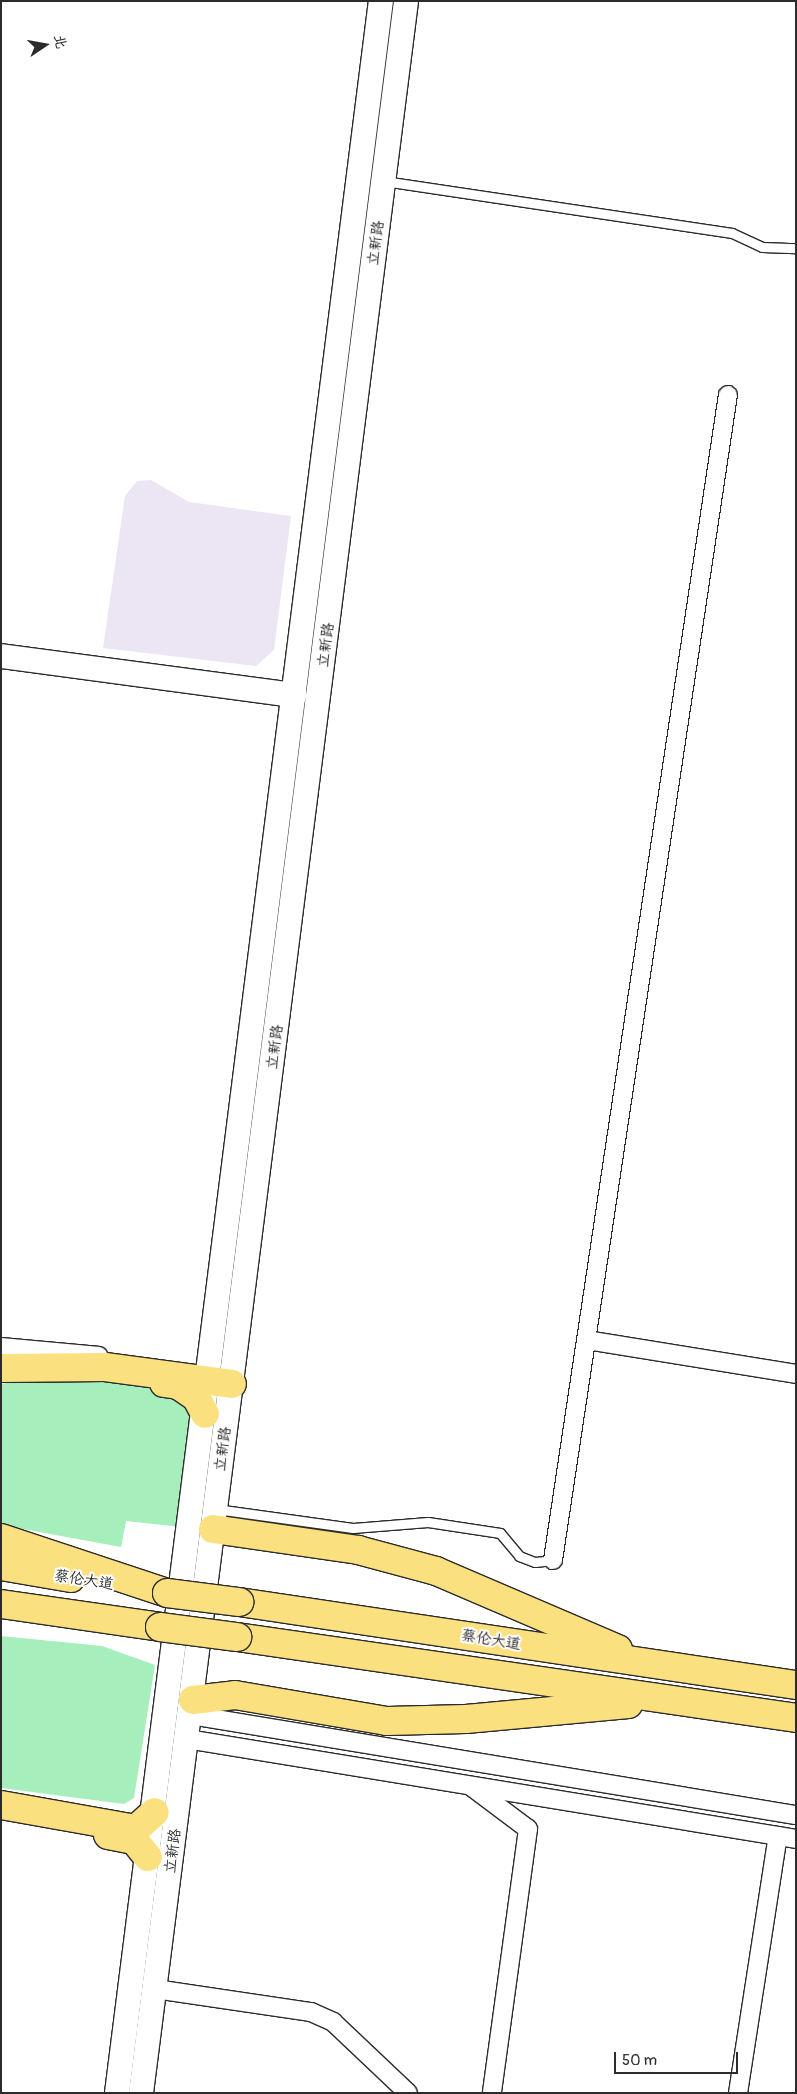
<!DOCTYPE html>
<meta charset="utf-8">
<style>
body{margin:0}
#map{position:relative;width:797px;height:2094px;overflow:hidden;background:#fff;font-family:Pangolin,"LXGW WenKai TC",sans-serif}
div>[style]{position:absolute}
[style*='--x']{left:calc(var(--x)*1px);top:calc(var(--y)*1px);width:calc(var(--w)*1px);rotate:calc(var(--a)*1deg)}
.built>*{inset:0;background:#ece5f4}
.green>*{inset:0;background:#a6eebb}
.roads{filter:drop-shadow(1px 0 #2b2b2b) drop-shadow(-1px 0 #2b2b2b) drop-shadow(0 1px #2b2b2b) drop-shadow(0 -1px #2b2b2b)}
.lane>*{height:9px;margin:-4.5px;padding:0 4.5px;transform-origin:4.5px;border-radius:4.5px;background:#fff}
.street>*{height:18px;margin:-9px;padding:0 9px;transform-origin:9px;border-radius:9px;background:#fff}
.secondary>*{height:24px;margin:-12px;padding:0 12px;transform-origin:12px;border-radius:12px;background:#fff}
.highway>*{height:28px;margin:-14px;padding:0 14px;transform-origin:14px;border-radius:14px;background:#fbe080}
.bridges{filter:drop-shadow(1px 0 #2b2b2b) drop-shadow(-1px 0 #2b2b2b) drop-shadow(0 1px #2b2b2b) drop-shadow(0 -1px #2b2b2b)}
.highway-bridge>*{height:28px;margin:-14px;padding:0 14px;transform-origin:14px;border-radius:14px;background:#fbe080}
span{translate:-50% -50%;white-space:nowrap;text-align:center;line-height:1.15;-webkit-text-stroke:4px #fff;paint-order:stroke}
.street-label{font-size:15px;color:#2b2b2b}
.frame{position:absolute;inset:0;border:2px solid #2b2b2b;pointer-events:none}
.north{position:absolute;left:20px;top:20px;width:50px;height:50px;-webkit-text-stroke:4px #fff;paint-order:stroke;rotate:78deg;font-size:14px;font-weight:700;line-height:20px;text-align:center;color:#2b2b2b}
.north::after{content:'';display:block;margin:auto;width:18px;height:22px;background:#2b2b2b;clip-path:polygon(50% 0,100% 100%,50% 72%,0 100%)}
.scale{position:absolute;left:614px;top:2052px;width:124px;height:22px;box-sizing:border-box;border:2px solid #2b2b2b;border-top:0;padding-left:6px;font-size:15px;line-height:18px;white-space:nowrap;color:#2b2b2b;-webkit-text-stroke:4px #fff;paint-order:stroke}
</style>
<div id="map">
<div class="built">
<i style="clip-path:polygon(151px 480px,189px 502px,291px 516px,274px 650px,256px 666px,103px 648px,125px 496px,137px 481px)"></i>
</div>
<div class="green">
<i style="clip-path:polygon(39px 1377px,143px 1385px,183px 1397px,196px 1411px,181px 1527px,126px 1521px,121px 1547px,1px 1525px,1px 1384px)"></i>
<i style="clip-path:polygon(1px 1636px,102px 1646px,155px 1665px,134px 1798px,124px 1804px,1px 1788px)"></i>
</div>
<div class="roads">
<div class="lane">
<i style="--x:384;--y:181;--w:352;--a:8.5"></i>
<i style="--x:732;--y:233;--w:33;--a:25"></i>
<i style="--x:762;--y:247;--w:34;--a:2"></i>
<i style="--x:216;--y:1509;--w:138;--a:7.9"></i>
<i style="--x:353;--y:1528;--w:75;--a:-4.6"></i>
<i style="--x:428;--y:1522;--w:73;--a:8.7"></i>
<i style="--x:500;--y:1533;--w:30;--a:50"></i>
<i style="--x:519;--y:1556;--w:17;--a:21"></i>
<i style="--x:535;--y:1562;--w:18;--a:-6"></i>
</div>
<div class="street">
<i style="--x:587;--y:1340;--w:212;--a:9.2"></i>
<i style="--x:1;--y:1347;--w:98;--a:5.2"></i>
<i style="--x:553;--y:1560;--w:1178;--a:-81.46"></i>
<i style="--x:191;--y:1715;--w:613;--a:9.39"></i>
<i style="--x:187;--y:1739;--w:617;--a:9.32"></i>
<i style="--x:472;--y:1787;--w:70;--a:36.9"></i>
<i style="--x:528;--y:1829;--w:266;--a:97.8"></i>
<i style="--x:155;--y:1989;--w:158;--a:8.4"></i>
<i style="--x:311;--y:2012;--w:24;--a:24"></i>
<i style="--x:333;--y:2022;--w:103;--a:43.4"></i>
<i style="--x:738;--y:2093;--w:260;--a:-81.2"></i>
</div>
<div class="secondary">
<i style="--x:1;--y:656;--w:296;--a:7.6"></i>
<i style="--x:117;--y:2093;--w:2109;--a:-82.81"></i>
<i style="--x:141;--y:2093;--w:2109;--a:-82.78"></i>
</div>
<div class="highway">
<i style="--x:1;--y:1368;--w:104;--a:-0.6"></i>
<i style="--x:105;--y:1367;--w:128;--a:7.6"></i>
<i style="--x:164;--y:1383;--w:14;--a:8"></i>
<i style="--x:178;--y:1385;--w:22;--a:34"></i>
<i style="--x:196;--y:1397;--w:19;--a:62"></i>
<i style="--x:213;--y:1529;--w:147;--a:8.2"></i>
<i style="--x:358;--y:1550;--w:81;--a:15.1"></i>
<i style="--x:436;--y:1571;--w:198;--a:23.2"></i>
<i style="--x:1;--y:1538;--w:175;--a:18.3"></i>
<i style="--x:1;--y:1566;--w:71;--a:9.7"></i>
<i style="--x:239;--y:1602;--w:563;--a:8.48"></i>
<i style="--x:1;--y:1604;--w:161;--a:8.2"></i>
<i style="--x:237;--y:1637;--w:565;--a:8.24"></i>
<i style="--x:193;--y:1700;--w:42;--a:-6.8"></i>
<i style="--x:235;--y:1695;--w:154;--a:9.7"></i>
<i style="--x:387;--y:1721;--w:79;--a:-1.5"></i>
<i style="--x:466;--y:1719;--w:163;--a:-5.3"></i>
<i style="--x:1;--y:1805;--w:137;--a:10.1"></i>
<i style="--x:136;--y:1829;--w:25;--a:-42"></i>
<i style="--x:108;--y:1835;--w:26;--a:11"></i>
<i style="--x:134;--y:1840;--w:22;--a:51"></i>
</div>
</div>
<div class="bridges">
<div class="highway-bridge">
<i style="--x:167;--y:1593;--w:73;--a:7.1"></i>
<i style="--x:160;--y:1627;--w:78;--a:7.4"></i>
</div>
</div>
<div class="street-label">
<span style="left:376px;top:243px;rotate:-83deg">立新路</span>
<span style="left:326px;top:645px;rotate:-83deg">立新路</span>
<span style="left:275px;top:1047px;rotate:-83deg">立新路</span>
<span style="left:223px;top:1449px;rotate:-83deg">立新路</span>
<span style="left:84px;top:1580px;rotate:9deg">蔡伦大道</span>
<span style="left:491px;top:1640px;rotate:9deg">蔡伦大道</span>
<span style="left:173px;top:1851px;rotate:-83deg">立新路</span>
</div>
<div class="frame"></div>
<div class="north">北</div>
<div class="scale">50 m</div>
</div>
